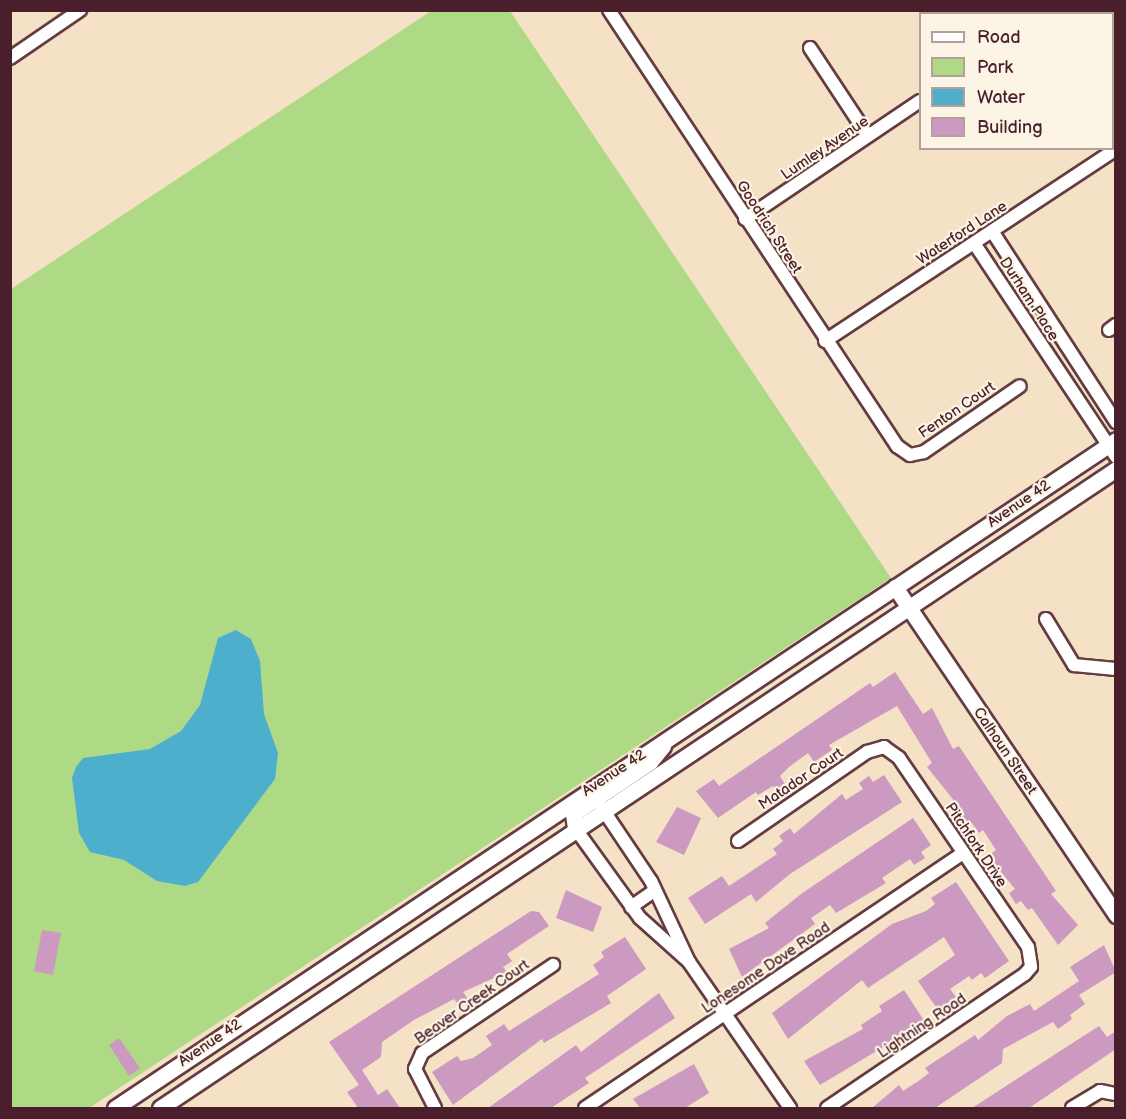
<!DOCTYPE html>
<style>
body{margin:0}
#map{position:relative;width:1126px;height:1119px;overflow:hidden;background:#f5e1c5;font-family:"Balsamiq Sans",sans-serif}
div>[style]{position:absolute}
[style*='--x']{left:calc(var(--x)*1px);top:calc(var(--y)*1px);width:calc(var(--w)*1px);rotate:calc(var(--a)*1deg)}
.green>*{inset:0;background:#aeda86}
.water>*{inset:0;background:#4eafcd}
.building>*{inset:0;background:#cc99c1}
.roads{filter:drop-shadow(2px 0 #643c42) drop-shadow(-2px 0 #643c42) drop-shadow(0 2px #643c42) drop-shadow(0 -2px #643c42)}
.minor>*{height:12px;margin:-6px;padding:0 6px;transform-origin:6px;border-radius:6px;background:#fff}
.tertiary>*{height:15px;margin:-7.5px;padding:0 7.5px;transform-origin:7.5px;border-radius:7.5px;background:#fff}
span{translate:-50% -50%;white-space:nowrap;text-align:center;line-height:1.15;-webkit-text-stroke:4.5px #fcf5e5;paint-order:stroke}
.street-label{font-size:15px;color:#4a1f2b}
.frame{position:absolute;inset:0;border:12px solid #4a1f2b;pointer-events:none}
.legend{position:absolute;left:919px;top:12px;width:195px;height:138px;box-sizing:border-box;background:#fcf5e5;border:2px solid #b59f9b;margin:0;padding:8px 10px;list-style:none;font-size:18px;color:#4a1f2b}
.legend li{display:flex;align-items:center;gap:12px;height:30px}
.legend b{width:30px;border:2px solid #b59f9b}
</style>
<div id="map">
<div class="green">
<i style="clip-path:polygon(431px 11px,510px 11px,891px 578px,89px 1108px,11px 1108px,11px 289px)"></i>
</div>
<div class="water">
<i style="clip-path:polygon(236px 630px,251px 639px,260px 661px,264px 714px,278px 753px,275px 779px,198px 882px,185px 886px,157px 881px,124px 860px,90px 852px,79px 833px,72px 778px,76px 767px,83px 758px,150px 749px,181px 731px,200px 705px,218px 638px)"></i>
</div>
<div class="building">
<i style="clip-path:polygon(895px 672px,923px 714px,932px 708px,953px 749px,959px 746px,1056px 891px,1051px 894px,1078px 925px,1058px 945px,1032px 908px,1028px 910px,1021px 901px,1016px 904px,1009px 893px,1015px 889px,988px 856px,996px 850px,983px 830px,979px 833px,972px 823px,965px 828px,958px 817px,964px 813px,927px 767px,932px 763px,897px 706px,829px 745px,832px 750px,814px 762px,808px 753px,789px 767px,780px 776px,786px 786px,777px 792px,773px 786px,758px 795px,756px 792px,718px 818px,696px 791px,714px 779px,719px 786px,870px 683px,873px 687px)"></i>
<i style="clip-path:polygon(884px 775px,902px 802px,790px 874px,756px 902px,751px 894px,705px 924px,688px 898px,722px 876px,729px 886px,777px 854px,773px 849px,783px 841px,779px 836px,790px 828px,794px 834px,842px 794px,846px 800px,863px 789px,859px 783px,869px 776px,873px 782px)"></i>
<i style="clip-path:polygon(677px 807px,701px 818px,684px 855px,656px 842px)"></i>
<i style="clip-path:polygon(913px 818px,931px 845px,921px 852px,925px 858px,914px 865px,910px 859px,882px 878px,886px 883px,836px 913px,830px 905px,811px 918px,815px 924px,742px 977px,729px 949px,769px 928px,765px 923px,801px 894px)"></i>
<i style="clip-path:polygon(956px 882px,1009px 961px,985px 978px,981px 973px,972px 980px,969px 976px,950px 989px,956px 997px,938px 1010px,918px 981px,955px 955px,944px 937px,868px 988px,862px 980px,788px 1039px,772px 1013px,892px 924px,926px 911px,935px 904px,931px 898px)"></i>
<i style="clip-path:polygon(566px 890px,602px 907px,593px 932px,556px 918px)"></i>
<i style="clip-path:polygon(531px 911px,539px 912px,549px 926px,507px 954px,512px 961px,503px 967px,507px 972px,463px 992px,468px 999px,459px 1006px,454px 999px,414px 1020px,382px 1042px,381px 1057px,362px 1070px,378px 1095px,387px 1089px,400px 1108px,358px 1108px,347px 1092px,359px 1085px,329px 1042px)"></i>
<i style="clip-path:polygon(42px 930px,61px 933px,53px 975px,34px 971px)"></i>
<i style="clip-path:polygon(625px 937px,646px 969px,607px 996px,611px 1003px,544px 1043px,542px 1039px,453px 1105px,432px 1072px,457px 1056px,461px 1061px,473px 1058px,492px 1045px,486px 1036px,504px 1024px,509px 1031px,599px 974px,593px 965px,604px 957px,601px 952px)"></i>
<i style="clip-path:polygon(1104px 945px,1116px 972px,1079px 995px,1085px 1004px,1070px 1015px,1072px 1019px,1058px 1029px,1053px 1022px,1003px 1049px,1002px 1063px,935px 1108px,872px 1108px,899px 1085px,903px 1091px,920px 1080px,929px 1073px,925px 1068px,975px 1035px,978px 1040px,1007px 1016px,1030px 1004px,1034px 1011px,1079px 981px,1070px 967px)"></i>
<i style="clip-path:polygon(904px 990px,925px 1022px,820px 1085px,804px 1061px,863px 1029px,861px 1025px,882px 1011px,879px 1006px)"></i>
<i style="clip-path:polygon(659px 993px,675px 1018px,585px 1078px,589px 1083px,551px 1108px,488px 1108px,576px 1045px,581px 1052px)"></i>
<i style="clip-path:polygon(1099px 1026px,1107px 1037px,1116px 1031px,1116px 1049px,1038px 1102px,1029px 1108px,972px 1108px)"></i>
<i style="clip-path:polygon(119px 1038px,140px 1068px,129px 1076px,109px 1045px)"></i>
<i style="clip-path:polygon(694px 1064px,709px 1093px,685px 1108px,640px 1108px,633px 1099px)"></i>
</div>
<div class="roads">
<div class="minor">
<i style="--x:609;--y:10;--w:523;--a:56.55"></i>
<i style="--x:897;--y:446;--w:16;--a:35"></i>
<i style="--x:910;--y:455;--w:14;--a:-12"></i>
<i style="--x:924;--y:452;--w:116;--a:-34.5"></i>
<i style="--x:963;--y:10;--w:4;--a:63"></i>
<i style="--x:1051;--y:14;--w:6;--a:-45"></i>
<i style="--x:810;--y:48;--w:105;--a:56.6"></i>
<i style="--x:10;--y:58;--w:85;--a:-34.4"></i>
<i style="--x:745;--y:219;--w:211;--a:-34"></i>
<i style="--x:992;--y:231;--w:228;--a:57"></i>
<i style="--x:974;--y:243;--w:257;--a:56.4"></i>
<i style="--x:1109;--y:330;--w:9;--a:-36"></i>
<i style="--x:825;--y:341;--w:349;--a:-33.4"></i>
<i style="--x:1046;--y:619;--w:54;--a:58.7"></i>
<i style="--x:1074;--y:665;--w:42;--a:5.4"></i>
<i style="--x:575;--y:828;--w:111;--a:54.2"></i>
<i style="--x:640;--y:918;--w:66;--a:41.9"></i>
<i style="--x:689;--y:962;--w:89;--a:-115.1"></i>
<i style="--x:651;--y:881;--w:88;--a:-123.9"></i>
<i style="--x:738;--y:841;--w:157;--a:-34.6"></i>
<i style="--x:867;--y:752;--w:18;--a:-16"></i>
<i style="--x:884;--y:747;--w:19;--a:36"></i>
<i style="--x:899;--y:758;--w:229;--a:55.7"></i>
<i style="--x:1028;--y:947;--w:20;--a:81"></i>
<i style="--x:1031;--y:967;--w:9;--a:131"></i>
<i style="--x:1025;--y:974;--w:239;--a:145.9"></i>
<i style="--x:631;--y:907;--w:29;--a:-35"></i>
<i style="--x:689;--y:962;--w:178;--a:55.3"></i>
<i style="--x:435;--y:1108;--w:44;--a:-117.1"></i>
<i style="--x:415;--y:1069;--w:17;--a:-66"></i>
<i style="--x:422;--y:1053;--w:158;--a:-33.9"></i>
<i style="--x:585;--y:1108;--w:456;--a:-34"></i>
<i style="--x:1072;--y:1108;--w:33;--a:-31"></i>
<i style="--x:1100;--y:1091;--w:16;--a:11"></i>
</div>
<div class="tertiary">
<i style="--x:895;--y:587;--w:396;--a:56"></i>
<i style="--x:575;--y:828;--w:14;--a:-98"></i>
<i style="--x:573;--y:814;--w:93;--a:-34"></i>
<i style="--x:650;--y:762;--w:21;--a:-51"></i>
<i style="--x:115;--y:1108;--w:1203;--a:-33.72"></i>
<i style="--x:160;--y:1108;--w:1150;--a:-33.76"></i>
</div>
</div>
<div class="street-label">
<span style="left:825px;top:148px;rotate:-34deg">Lumley Avenue</span>
<span style="left:769px;top:227px;rotate:57deg">Goodrich Street</span>
<span style="left:962px;top:233px;rotate:-33deg">Waterford Lane</span>
<span style="left:1029px;top:299px;rotate:57deg">Durham Place</span>
<span style="left:957px;top:410px;rotate:-34deg">Fenton Court</span>
<span style="left:1019px;top:504px;rotate:-34deg">Avenue 42</span>
<span style="left:1005px;top:751px;rotate:56deg">Calhoun Street</span>
<span style="left:614px;top:773px;rotate:-33deg">Avenue 42</span>
<span style="left:801px;top:779px;rotate:-34deg">Matador Court</span>
<span style="left:976px;top:845px;rotate:56deg">Pitchfork Drive</span>
<span style="left:766px;top:968px;rotate:-34deg">Lonesome Dove Road</span>
<span style="left:472px;top:1002px;rotate:-35deg">Beaver Creek Court</span>
<span style="left:922px;top:1026px;rotate:-34deg">Lightning Road</span>
<span style="left:210px;top:1043px;rotate:-34deg">Avenue 42</span>
</div>
<div class="frame"></div>
<ul class="legend">
<li><b style="height:8px;background:#fff"></b>Road</li>
<li><b style="height:16px;background:#aeda86"></b>Park</li>
<li><b style="height:16px;background:#4eafcd"></b>Water</li>
<li><b style="height:16px;background:#cc99c1"></b>Building</li>
</ul>
</div>
